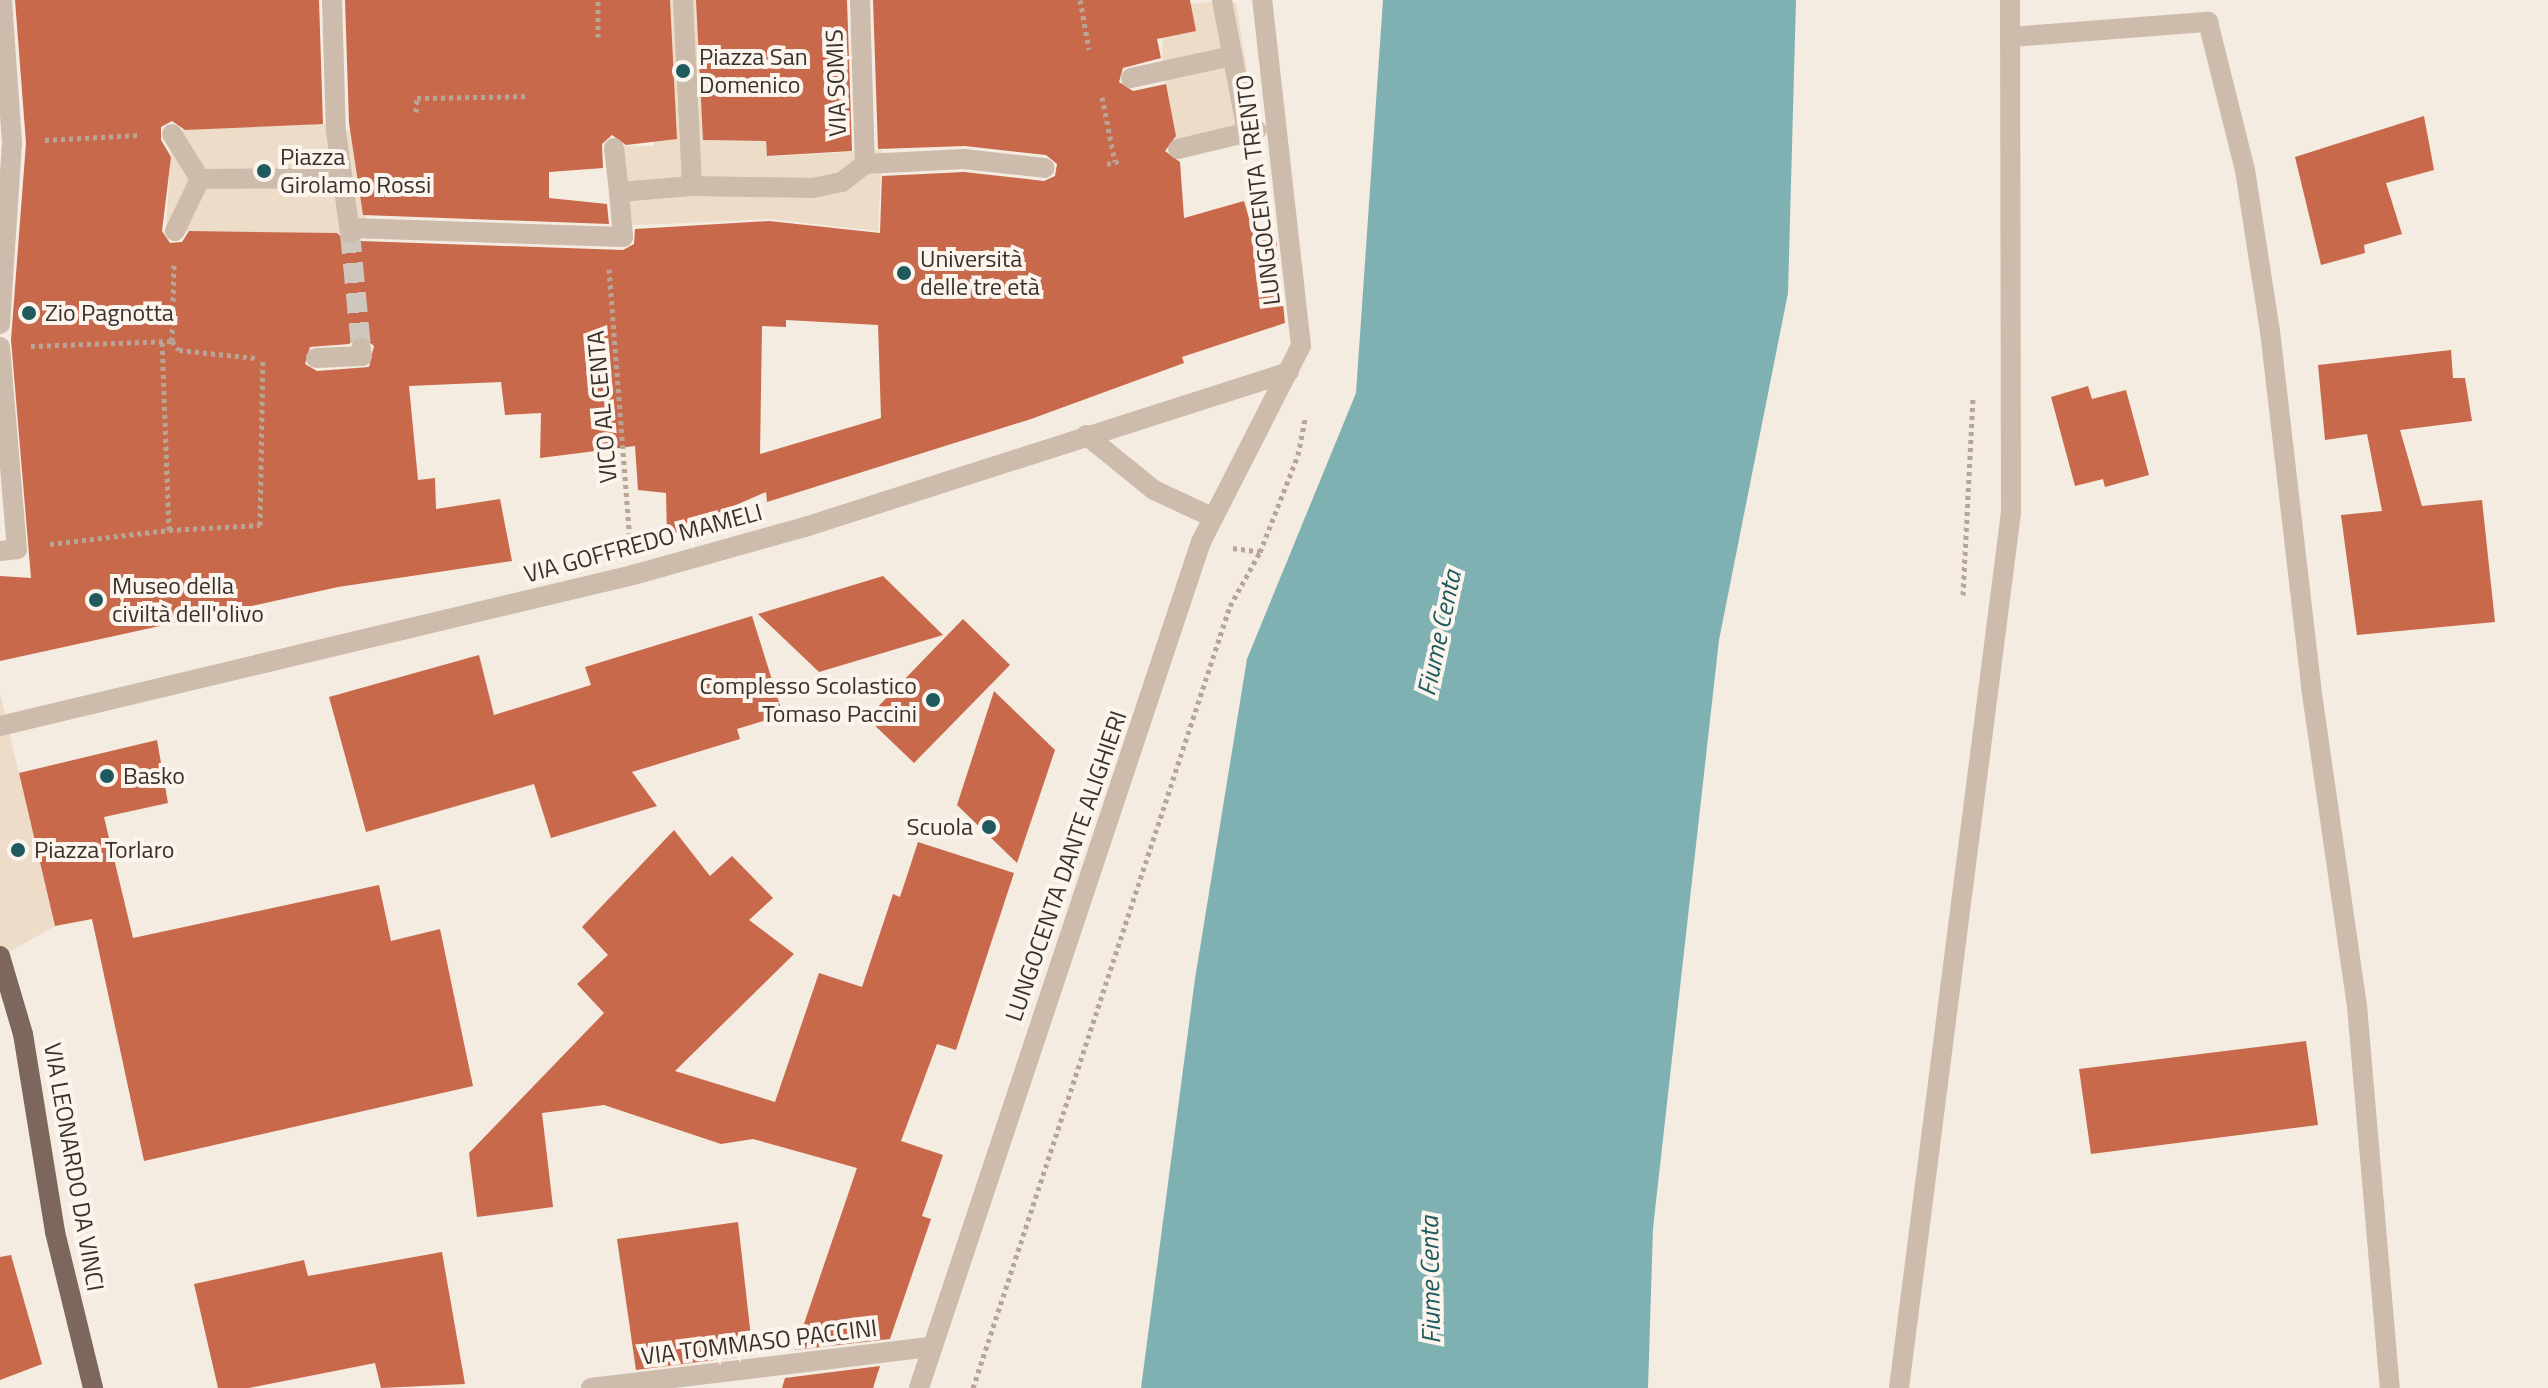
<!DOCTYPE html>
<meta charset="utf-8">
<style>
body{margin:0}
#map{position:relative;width:2548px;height:1388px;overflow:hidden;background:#f4ebe1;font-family:"Titillium Web",sans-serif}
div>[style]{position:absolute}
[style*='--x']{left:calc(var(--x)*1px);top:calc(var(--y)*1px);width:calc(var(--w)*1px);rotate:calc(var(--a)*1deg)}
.plaza>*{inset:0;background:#ecdcc8}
.water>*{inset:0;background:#7fb0b2}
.building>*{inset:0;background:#c8694b}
.minor-tunnel>*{height:20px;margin-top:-10px;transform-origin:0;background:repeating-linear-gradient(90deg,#cfc6bd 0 20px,transparent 0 30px)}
.path>*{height:5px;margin-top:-2.5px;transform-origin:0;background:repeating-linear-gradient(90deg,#b9a596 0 4px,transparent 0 8px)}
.minor>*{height:20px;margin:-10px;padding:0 10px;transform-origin:10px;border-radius:10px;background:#cdbbac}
.major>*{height:20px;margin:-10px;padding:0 10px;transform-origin:10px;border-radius:10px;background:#7d675c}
.dots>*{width:22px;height:22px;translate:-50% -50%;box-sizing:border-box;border:4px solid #fbf5ee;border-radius:50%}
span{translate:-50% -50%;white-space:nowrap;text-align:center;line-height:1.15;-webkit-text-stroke:8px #fbf5ee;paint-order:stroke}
.poi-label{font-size:24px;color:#3b302b}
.left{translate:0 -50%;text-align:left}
.right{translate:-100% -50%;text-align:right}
.street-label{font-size:24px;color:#3b302b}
.water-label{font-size:26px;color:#1f5a5e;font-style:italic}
</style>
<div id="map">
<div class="plaza">
<i style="clip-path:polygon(652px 0,712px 0,716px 141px,765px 141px,768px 157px,882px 150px,878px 231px,769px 219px,618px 226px,608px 146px,654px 146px)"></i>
<i style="clip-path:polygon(1229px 0,1236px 3px,1258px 139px,1178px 149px,1162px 64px,1163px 38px,1191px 4px)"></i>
<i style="clip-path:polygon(324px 124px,351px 131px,369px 234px,166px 231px,172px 130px)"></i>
<i style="clip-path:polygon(0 693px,55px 926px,0 957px)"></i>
</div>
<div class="water">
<i style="clip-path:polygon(1383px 0,1796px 0,1788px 293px,1719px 640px,1653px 1228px,1648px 1388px,1141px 1388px,1195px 979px,1247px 659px,1356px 393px)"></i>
</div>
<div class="building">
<i style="clip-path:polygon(evenodd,15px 0,319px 0,323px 124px,185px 130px,172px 121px,161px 127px,161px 140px,171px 157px,162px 231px,170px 243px,182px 242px,189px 231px,337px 233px,351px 246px,360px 241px,623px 250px,634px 244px,635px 229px,769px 221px,880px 233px,882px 176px,964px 172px,1044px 181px,1055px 176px,1057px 164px,1046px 155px,965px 146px,878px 149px,873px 0,1190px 0,1196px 31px,1157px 39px,1161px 58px,1123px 68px,1119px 82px,1133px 91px,1166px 84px,1176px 136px,1165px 151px,1180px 162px,1184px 218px,1244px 201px,1256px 242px,1276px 238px,1285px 323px,1182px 357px,1184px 363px,1031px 419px,767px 502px,766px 492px,706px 518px,703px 525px,667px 535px,666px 493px,638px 490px,635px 446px,540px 458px,541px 413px,505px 415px,501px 382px,409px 386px,418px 480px,435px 478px,436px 509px,500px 499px,512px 561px,338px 587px,0 661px,0 576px,31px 578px,11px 340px,26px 143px,15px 0,786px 320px,878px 325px,881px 418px,760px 454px,762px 326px,786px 327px,786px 320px,15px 0,360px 335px,374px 346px,369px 367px,317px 371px,305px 364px,310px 347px,349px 344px,360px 335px)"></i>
<i style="clip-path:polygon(345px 0,670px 0,677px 139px,626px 145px,612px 135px,602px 144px,603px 168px,549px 172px,549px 198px,607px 204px,609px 224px,363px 215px,349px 123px)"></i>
<i style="clip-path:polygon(696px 0,847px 0,852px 151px,767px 156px,766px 141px,703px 140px)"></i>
<i style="clip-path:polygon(2424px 116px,2434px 170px,2386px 183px,2402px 234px,2364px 245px,2365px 253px,2321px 265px,2295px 157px)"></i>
<i style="clip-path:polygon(2451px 350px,2453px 378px,2465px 378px,2472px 421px,2400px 430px,2422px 506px,2482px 500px,2495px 622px,2357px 635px,2341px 515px,2382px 511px,2367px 434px,2325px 440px,2318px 365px)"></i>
<i style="clip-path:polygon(2088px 386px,2092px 399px,2126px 390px,2149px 475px,2105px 487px,2103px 479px,2075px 486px,2051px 397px)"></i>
<i style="clip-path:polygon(883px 576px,943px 635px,819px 672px,758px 614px)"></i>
<i style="clip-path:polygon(752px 616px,783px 715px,737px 729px,740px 739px,632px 772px,657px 806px,551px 838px,534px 784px,366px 832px,329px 697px,479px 655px,494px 715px,591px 685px,585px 667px)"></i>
<i style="clip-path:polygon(963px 619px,1010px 665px,914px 763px,867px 718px)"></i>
<i style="clip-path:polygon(994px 691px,1055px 750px,1017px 863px,957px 805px)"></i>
<i style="clip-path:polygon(157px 740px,168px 803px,104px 817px,133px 938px,379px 885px,391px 941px,440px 929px,473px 1086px,144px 1161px,92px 919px,55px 926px,19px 773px)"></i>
<i style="clip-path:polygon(674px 830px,710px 876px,732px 856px,773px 898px,749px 920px,794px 954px,675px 1071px,775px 1102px,819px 973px,862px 987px,893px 894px,900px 897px,918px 842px,1014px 873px,956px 1050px,937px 1044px,901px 1141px,943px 1155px,922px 1216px,931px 1219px,890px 1339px,795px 1350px,857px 1168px,753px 1139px,721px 1144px,604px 1105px,542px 1113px,553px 1207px,477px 1217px,469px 1153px,604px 1013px,577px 984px,608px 955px,582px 927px)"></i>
<i style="clip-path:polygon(2306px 1041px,2318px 1125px,2091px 1154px,2079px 1069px)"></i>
<i style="clip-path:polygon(738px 1222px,753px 1355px,636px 1370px,617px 1239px)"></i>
<i style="clip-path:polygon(442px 1252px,465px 1384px,381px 1388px,375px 1363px,249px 1388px,218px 1388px,194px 1284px,304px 1260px,308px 1276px)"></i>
<i style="clip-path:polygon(11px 1255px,42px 1364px,0 1380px,0 1257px)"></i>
<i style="clip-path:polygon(880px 1366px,873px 1388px,782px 1388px,785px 1378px)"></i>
</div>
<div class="minor-tunnel">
<i style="--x:350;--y:233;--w:116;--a:84.5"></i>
</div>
<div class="path">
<i style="--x:1080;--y:0;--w:50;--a:79.6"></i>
<i style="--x:598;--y:37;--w:37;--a:-90"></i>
<i style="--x:1102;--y:97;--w:66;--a:78.7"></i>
<i style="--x:416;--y:112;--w:14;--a:-86"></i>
<i style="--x:417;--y:98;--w:110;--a:-1"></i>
<i style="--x:45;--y:140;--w:94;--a:-3"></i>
<i style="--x:1107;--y:164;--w:16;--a:-14"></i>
<i style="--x:609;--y:269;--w:274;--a:85.6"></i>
<i style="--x:172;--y:341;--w:11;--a:52"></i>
<i style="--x:179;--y:350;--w:77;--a:5.9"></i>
<i style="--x:31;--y:346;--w:141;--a:-2"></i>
<i style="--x:172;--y:341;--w:77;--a:-88.5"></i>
<i style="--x:169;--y:530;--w:91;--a:-3.1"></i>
<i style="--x:260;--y:525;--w:167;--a:-89"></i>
<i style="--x:50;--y:544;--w:120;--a:-6.7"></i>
<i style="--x:169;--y:530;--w:188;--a:-92.1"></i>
<i style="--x:1233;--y:548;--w:27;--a:8"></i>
<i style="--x:1963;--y:595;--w:198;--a:-87.1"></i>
<i style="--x:973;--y:1388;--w:823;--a:-71.81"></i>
<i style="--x:1230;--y:606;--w:62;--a:-60.9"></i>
<i style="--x:1260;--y:552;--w:104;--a:-68.6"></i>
<i style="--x:1298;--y:455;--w:38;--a:-79"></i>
</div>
<div class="minor">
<i style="--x:332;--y:0;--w:131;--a:88.3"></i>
<i style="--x:336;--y:131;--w:103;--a:82.2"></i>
<i style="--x:683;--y:0;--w:186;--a:87.2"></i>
<i style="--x:860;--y:0;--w:164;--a:88.3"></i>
<i style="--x:1222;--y:1;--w:133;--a:79.2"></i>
<i style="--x:2011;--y:37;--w:198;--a:-4.4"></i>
<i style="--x:2208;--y:22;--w:153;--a:76"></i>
<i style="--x:2245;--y:170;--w:163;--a:81.2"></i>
<i style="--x:2270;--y:331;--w:358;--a:83.4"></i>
<i style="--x:2311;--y:687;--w:322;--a:81.8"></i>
<i style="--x:2357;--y:1006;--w:383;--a:85.1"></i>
<i style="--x:1131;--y:78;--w:103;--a:-12.3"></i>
<i style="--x:172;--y:134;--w:53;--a:58.1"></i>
<i style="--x:200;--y:179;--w:141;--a:-0.4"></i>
<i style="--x:614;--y:148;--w:44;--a:83.5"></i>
<i style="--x:1178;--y:149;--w:81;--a:-13.5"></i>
<i style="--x:865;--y:164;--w:99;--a:-2.9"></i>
<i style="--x:964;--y:159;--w:81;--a:6.3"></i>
<i style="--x:350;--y:228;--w:273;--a:1.9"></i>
<i style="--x:623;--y:237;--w:45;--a:-95.1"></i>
<i style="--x:619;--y:192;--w:73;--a:-4.7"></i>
<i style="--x:692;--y:186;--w:121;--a:0.9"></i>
<i style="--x:813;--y:188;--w:30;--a:-12"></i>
<i style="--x:842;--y:182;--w:29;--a:-38"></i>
<i style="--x:175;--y:231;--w:58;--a:-64.3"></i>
<i style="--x:0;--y:324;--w:181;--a:-86.2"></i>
<i style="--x:12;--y:143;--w:143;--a:-94"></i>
<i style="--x:0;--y:347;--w:203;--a:85.2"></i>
<i style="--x:17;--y:549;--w:17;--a:173"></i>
<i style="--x:316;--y:358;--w:46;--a:-2.5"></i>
<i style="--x:362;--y:356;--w:8;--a:-97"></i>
<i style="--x:1086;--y:435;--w:87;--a:39"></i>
<i style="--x:1154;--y:490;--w:64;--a:25"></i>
<i style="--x:0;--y:726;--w:651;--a:-13.42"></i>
<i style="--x:633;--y:575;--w:179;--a:-15.6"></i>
<i style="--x:805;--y:527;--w:508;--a:-17.76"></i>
<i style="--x:591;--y:1388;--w:343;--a:-6.9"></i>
<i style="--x:919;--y:1388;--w:892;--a:-71.57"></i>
<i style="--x:1201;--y:542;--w:220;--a:-63"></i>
<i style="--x:1301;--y:346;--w:348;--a:-96.4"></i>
<i style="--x:1899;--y:1388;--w:883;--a:-82.71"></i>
<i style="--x:2011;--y:512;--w:512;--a:-90.11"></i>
</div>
<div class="major">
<i style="--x:0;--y:956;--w:81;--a:73.6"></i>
<i style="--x:23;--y:1034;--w:201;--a:80.8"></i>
<i style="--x:55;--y:1232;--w:161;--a:76.3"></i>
</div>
<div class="dots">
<i style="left:683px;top:71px;background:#1f5a5e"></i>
<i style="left:264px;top:171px;background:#1f5a5e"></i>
<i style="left:904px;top:273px;background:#1f5a5e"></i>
<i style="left:29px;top:313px;background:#1f5a5e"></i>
<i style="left:96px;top:600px;background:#1f5a5e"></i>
<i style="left:933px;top:700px;background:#1f5a5e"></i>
<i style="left:107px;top:776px;background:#1f5a5e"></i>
<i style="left:989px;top:827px;background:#1f5a5e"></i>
<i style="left:18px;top:850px;background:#1f5a5e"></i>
</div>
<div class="poi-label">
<span class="left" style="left:699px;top:71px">Piazza San<br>Domenico</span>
<span class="left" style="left:280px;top:171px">Piazza<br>Girolamo Rossi</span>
<span class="left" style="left:920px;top:273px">Università<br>delle tre età</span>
<span class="left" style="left:45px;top:313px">Zio Pagnotta</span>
<span class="left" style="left:112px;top:600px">Museo della<br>civiltà dell'olivo</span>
<span class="right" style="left:917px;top:700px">Complesso Scolastico<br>Tomaso Paccini</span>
<span class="left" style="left:123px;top:776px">Basko</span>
<span class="right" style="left:973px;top:827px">Scuola</span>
<span class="left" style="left:34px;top:850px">Piazza Torlaro</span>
</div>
<div class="street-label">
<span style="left:836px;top:83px;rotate:-92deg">VIA SOMIS</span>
<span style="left:1258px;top:190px;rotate:-97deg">LUNGOCENTA TRENTO</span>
<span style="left:602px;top:407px;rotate:-95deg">VICO AL CENTA</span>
<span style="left:643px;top:543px;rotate:-15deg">VIA GOFFREDO MAMELI</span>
<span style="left:1066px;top:866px;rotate:-71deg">LUNGOCENTA DANTE ALIGHIERI</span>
<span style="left:74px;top:1167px;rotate:80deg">VIA LEONARDO DA VINCI</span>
<span style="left:759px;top:1342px;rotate:-7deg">VIA TOMMASO PACCINI</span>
</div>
<div class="water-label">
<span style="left:1439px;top:633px;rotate:-78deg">Fiume Centa</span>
<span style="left:1430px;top:1280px;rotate:-91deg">Fiume Centa</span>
</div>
</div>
